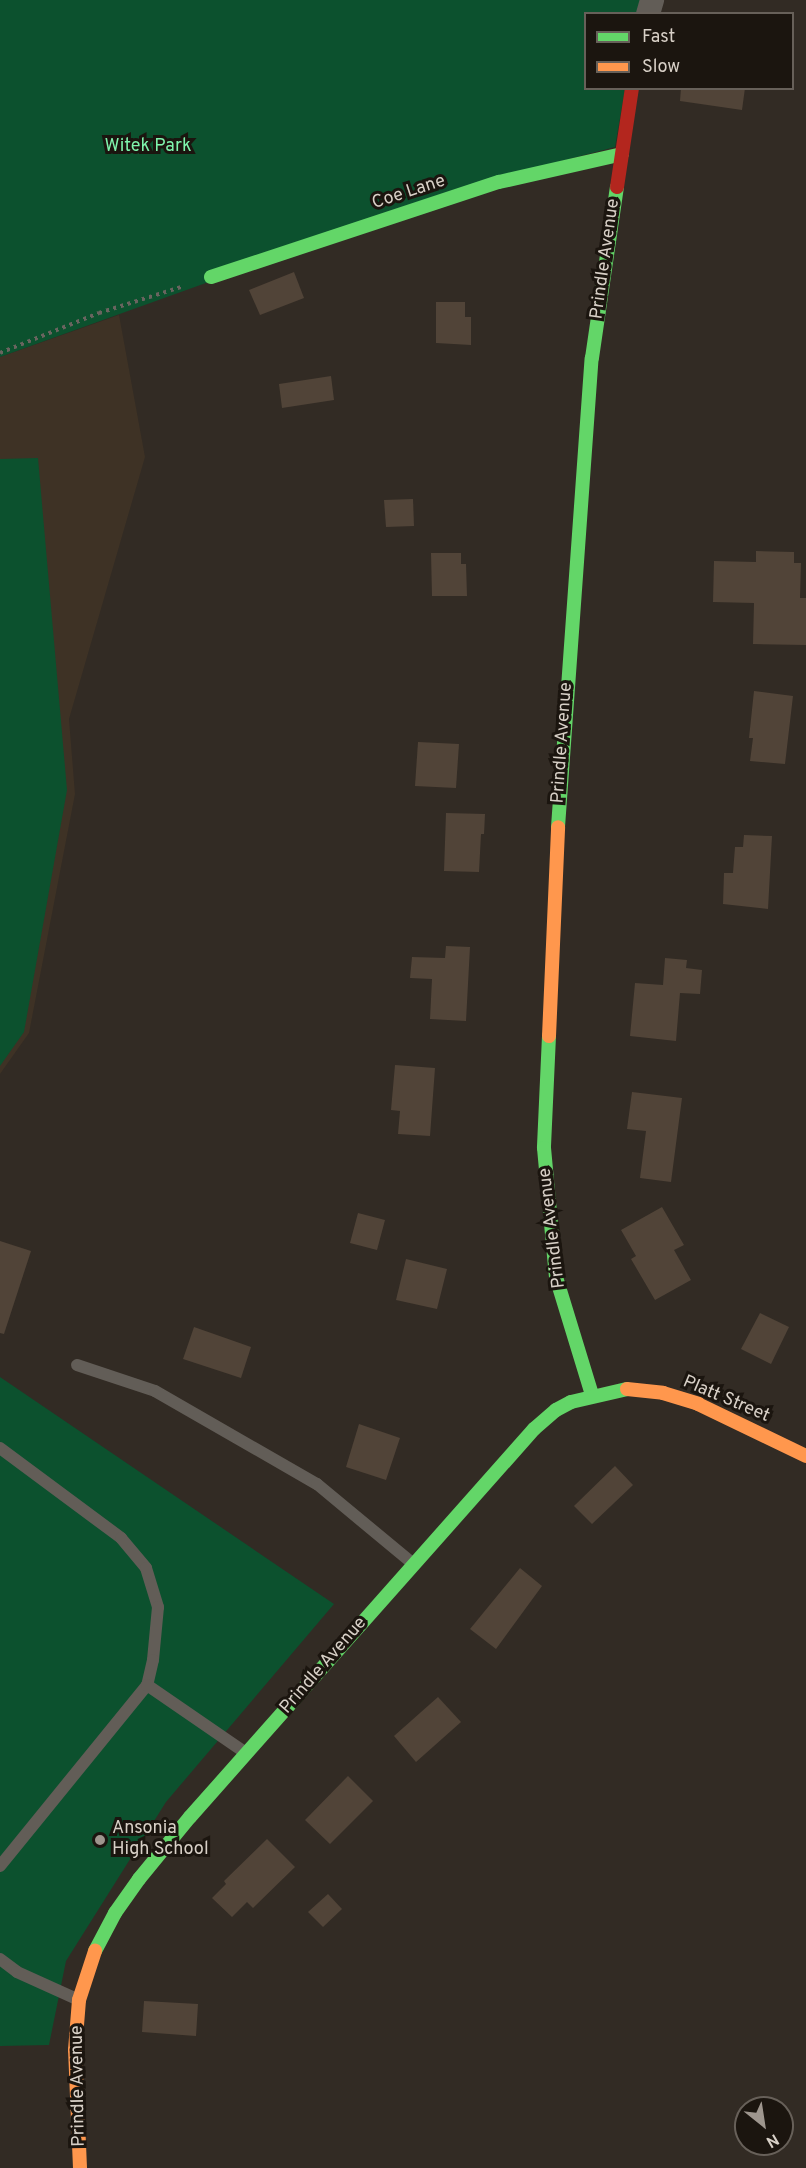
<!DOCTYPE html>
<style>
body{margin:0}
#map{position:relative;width:806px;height:2168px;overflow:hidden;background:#322b24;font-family:Overpass,sans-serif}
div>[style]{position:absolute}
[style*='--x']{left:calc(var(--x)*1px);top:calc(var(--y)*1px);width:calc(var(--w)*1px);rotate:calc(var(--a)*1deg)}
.education>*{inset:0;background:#3e3225}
.green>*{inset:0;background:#0c512e}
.building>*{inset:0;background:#514438}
.path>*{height:4px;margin-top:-2px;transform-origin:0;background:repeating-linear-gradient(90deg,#69645f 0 3px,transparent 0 7.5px)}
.lane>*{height:12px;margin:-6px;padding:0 6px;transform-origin:6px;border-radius:6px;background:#625d57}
.street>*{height:24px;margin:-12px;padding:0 12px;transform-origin:12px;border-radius:12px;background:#625d57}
.fast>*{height:14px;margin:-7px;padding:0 7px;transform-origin:7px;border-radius:7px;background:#63d668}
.slow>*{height:14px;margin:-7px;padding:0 7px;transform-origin:7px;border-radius:7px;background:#ff974d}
.jam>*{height:14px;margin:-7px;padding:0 7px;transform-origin:7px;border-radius:7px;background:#b3261e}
.dots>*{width:16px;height:16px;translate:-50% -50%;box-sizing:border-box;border:3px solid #1b150f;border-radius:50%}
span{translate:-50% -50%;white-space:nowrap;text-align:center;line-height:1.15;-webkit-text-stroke:6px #1b150f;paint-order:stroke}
.park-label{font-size:18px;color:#7ff5ad}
.street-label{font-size:18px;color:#d8d0c7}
.poi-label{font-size:18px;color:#d8d0c7}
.left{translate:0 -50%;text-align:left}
.legend{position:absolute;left:584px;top:12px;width:210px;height:78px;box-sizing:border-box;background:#1b150f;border:2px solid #676059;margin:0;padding:8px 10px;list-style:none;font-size:18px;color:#d8d0c7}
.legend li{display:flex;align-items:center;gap:12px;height:30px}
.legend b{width:30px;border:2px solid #676059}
.north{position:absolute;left:734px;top:2096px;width:60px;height:60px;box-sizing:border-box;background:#1b150f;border:2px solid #676059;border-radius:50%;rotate:150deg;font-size:16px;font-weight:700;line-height:24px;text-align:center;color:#d8d0c7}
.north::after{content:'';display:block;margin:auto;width:21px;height:27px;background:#9e968e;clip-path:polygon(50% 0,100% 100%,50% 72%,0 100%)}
</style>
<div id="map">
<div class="education">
<i style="clip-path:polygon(119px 315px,145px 457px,69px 719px,75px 794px,29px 1033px,0 1074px,0 357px)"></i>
</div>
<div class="green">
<i style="clip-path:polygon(0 0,646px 0,643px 13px,586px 14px,586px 88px,625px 89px,615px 147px,504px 176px,0 357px)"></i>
<i style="clip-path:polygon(38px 458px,67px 790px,24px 1032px,0 1066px,0 459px)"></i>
<i style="clip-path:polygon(0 1377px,334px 1604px,166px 1802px,66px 1961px,49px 2045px,0 2046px)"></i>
</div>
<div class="building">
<i style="clip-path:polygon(681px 88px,745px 88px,742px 110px,680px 101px)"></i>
<i style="clip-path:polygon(294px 272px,304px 298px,260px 315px,249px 290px)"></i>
<i style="clip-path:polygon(436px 302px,465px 302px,465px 317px,471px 317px,471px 345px,436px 343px)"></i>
<i style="clip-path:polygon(331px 376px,334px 400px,282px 408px,279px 384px)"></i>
<i style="clip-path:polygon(413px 499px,414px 526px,386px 527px,384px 500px)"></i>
<i style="clip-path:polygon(756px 551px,794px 552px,794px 563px,801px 563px,800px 598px,806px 598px,806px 645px,753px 644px,754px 603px,713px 602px,714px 561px,756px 562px)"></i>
<i style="clip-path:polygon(431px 553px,461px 553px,461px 564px,466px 564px,467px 596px,432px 596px)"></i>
<i style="clip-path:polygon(754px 691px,793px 696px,785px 764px,750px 761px,753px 738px,749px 738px)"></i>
<i style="clip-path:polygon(418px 742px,459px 744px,456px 788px,415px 786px)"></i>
<i style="clip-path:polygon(446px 813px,485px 814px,484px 834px,481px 834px,479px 872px,444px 871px)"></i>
<i style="clip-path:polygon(744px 835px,772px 836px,768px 909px,723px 904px,724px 873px,733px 873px,735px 847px,743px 847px)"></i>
<i style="clip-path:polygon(446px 946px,470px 947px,466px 1021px,430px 1019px,432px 979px,410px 978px,412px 957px,445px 958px)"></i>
<i style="clip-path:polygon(665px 958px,687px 960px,686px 968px,702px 970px,700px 994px,680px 993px,676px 1041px,630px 1036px,635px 983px,663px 985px)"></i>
<i style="clip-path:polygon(395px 1065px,435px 1068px,430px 1136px,398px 1134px,400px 1111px,391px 1110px)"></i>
<i style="clip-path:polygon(632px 1092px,682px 1098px,671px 1182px,640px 1178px,646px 1131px,627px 1129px)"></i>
<i style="clip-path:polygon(662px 1207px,684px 1245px,674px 1250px,691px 1280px,655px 1300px,631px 1259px,636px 1256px,621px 1230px)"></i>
<i style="clip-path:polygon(358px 1213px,385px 1220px,377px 1250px,350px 1243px)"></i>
<i style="clip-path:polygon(0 1241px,31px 1251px,4px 1334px,0 1333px)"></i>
<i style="clip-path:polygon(406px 1259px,447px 1269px,437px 1309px,396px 1300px)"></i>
<i style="clip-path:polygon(760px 1313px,789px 1327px,771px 1364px,741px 1349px)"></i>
<i style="clip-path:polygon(194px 1327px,251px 1347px,241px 1378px,183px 1359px)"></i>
<i style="clip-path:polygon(359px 1424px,400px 1438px,386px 1480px,346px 1467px)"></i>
<i style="clip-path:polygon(615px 1466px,633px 1485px,592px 1524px,574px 1506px)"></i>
<i style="clip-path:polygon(520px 1568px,542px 1586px,496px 1649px,470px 1629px)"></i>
<i style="clip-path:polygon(438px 1697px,461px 1722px,416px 1762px,394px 1736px)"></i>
<i style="clip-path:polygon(348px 1776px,373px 1801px,330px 1844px,305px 1820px)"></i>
<i style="clip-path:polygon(267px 1839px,295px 1867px,253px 1908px,247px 1902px,232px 1917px,212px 1898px,226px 1884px,224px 1881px)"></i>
<i style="clip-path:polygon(328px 1894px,342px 1909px,323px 1927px,308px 1912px)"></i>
<i style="clip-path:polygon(144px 2001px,198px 2004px,196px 2036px,142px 2032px)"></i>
</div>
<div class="path">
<i style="--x:0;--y:353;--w:107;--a:-22"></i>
<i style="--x:99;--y:313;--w:89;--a:-17.6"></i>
</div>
<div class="lane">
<i style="--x:77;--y:1365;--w:82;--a:18.4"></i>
<i style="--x:155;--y:1391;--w:187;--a:29.9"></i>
<i style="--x:317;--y:1484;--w:124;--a:39.7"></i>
<i style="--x:0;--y:1448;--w:151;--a:36.6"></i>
<i style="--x:121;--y:1538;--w:39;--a:50"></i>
<i style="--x:146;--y:1568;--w:41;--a:72.9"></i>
<i style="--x:158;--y:1607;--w:53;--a:95.4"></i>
<i style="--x:153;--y:1660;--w:26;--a:103"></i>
<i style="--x:0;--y:1866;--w:233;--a:-50.9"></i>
<i style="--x:147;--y:1685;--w:120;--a:34.5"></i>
<i style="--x:0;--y:1959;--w:21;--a:37"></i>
<i style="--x:17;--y:1972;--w:68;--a:24.3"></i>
</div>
<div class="street">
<i style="--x:648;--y:14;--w:15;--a:-74"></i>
</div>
<div class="fast">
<i style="--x:211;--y:277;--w:303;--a:-18.3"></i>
<i style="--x:499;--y:182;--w:126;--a:-12.8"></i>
<i style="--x:558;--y:827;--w:470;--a:-85.9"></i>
<i style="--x:592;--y:358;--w:173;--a:-81.7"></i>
<i style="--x:549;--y:1036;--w:112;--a:92.6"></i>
<i style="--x:544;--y:1148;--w:130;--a:84.7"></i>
<i style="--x:556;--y:1277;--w:123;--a:73"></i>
<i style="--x:95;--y:1951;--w:43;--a:-62.2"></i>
<i style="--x:115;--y:1913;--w:42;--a:-54.8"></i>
<i style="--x:139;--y:1879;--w:80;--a:-50.6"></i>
<i style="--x:190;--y:1817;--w:519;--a:-48.44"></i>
<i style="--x:534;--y:1429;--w:29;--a:-41"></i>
<i style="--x:556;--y:1410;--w:17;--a:-28"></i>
<i style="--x:571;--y:1402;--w:57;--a:-13.1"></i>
</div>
<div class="slow">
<i style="--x:549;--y:1036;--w:209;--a:-87.5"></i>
<i style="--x:627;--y:1389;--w:36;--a:6"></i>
<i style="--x:663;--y:1393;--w:37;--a:17"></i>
<i style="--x:698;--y:1404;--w:120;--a:25.7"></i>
<i style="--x:80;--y:2168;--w:118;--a:-92.4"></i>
<i style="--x:75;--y:2050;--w:50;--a:-85.4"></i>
<i style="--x:79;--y:2000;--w:52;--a:-71.9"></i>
</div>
<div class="jam">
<i style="--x:617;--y:187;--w:100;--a:-81.4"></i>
</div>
<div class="dots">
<i style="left:100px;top:1840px;background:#9e968e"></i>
</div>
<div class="park-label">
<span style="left:148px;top:147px">Witek Park</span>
</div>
<div class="street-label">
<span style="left:409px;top:193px;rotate:-18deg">Coe Lane</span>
<span style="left:606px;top:259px;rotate:-82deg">Prindle Avenue</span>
<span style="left:563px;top:743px;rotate:-86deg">Prindle Avenue</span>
<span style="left:553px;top:1228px;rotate:-97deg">Prindle Avenue</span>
<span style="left:726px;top:1400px;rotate:23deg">Platt Street</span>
<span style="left:324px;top:1666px;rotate:-49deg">Prindle Avenue</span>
<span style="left:79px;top:2086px;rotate:-91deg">Prindle Avenue</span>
</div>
<div class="poi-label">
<span class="left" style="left:112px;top:1840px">Ansonia<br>High School</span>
</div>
<ul class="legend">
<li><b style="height:8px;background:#63d668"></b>Fast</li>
<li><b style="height:8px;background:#ff974d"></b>Slow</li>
</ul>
<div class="north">N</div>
</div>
